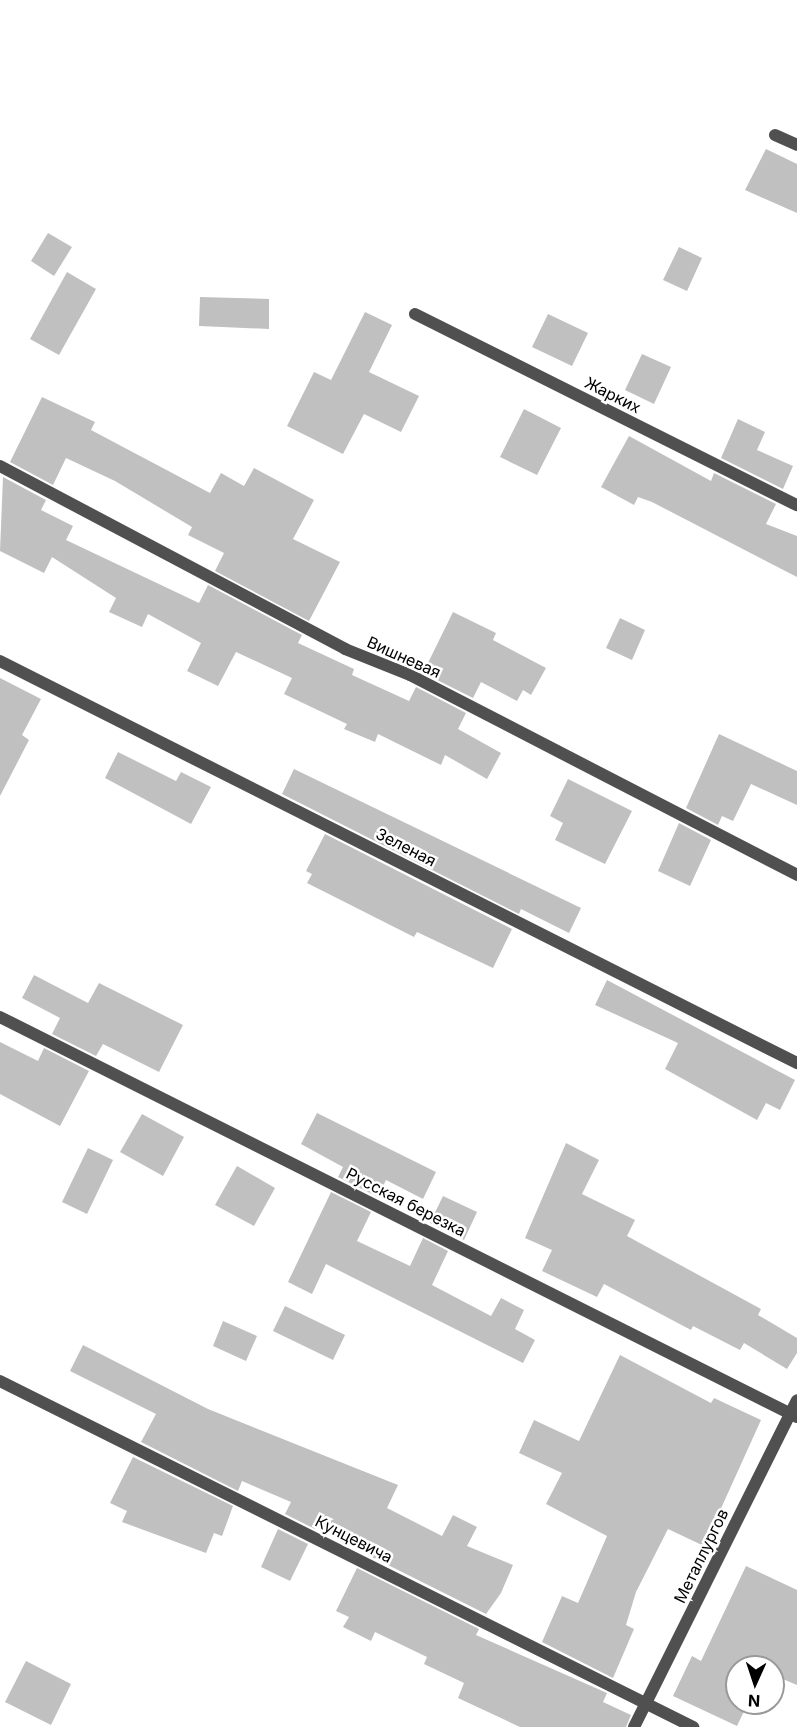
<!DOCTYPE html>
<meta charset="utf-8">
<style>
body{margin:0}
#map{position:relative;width:797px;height:1727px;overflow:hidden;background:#fff;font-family:Inter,sans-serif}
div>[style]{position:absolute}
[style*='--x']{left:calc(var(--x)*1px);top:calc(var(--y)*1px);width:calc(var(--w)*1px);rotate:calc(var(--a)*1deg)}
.building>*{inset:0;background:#c0c0c0}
.minor>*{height:12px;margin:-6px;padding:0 6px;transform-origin:6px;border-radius:6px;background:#505050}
span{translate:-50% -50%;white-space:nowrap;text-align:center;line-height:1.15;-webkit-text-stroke:5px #fff;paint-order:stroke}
.street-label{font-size:16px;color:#000}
.north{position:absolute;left:725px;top:1655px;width:60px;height:60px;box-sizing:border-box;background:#fff;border:2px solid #999;border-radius:50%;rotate:183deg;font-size:16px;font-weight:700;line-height:24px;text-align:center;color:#000}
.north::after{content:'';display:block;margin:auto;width:21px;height:27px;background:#000;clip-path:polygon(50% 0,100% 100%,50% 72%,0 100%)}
</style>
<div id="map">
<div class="building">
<i style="clip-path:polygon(766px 149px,797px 164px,797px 213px,745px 190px)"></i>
<i style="clip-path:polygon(48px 233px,72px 247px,54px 276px,31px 261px)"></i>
<i style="clip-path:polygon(679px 247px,702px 258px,687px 291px,663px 280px)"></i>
<i style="clip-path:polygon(67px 272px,96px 289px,59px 355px,30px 339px)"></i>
<i style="clip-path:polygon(200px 297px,269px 299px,269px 329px,199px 326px)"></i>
<i style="clip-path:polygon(365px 312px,392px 325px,369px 372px,419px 396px,401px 432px,364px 414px,343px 454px,287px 426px,314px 372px,331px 380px)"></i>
<i style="clip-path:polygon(548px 314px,588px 333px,572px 366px,532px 347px)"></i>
<i style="clip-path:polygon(642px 354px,671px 367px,654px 404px,625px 390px)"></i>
<i style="clip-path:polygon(42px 397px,95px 422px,91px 430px,210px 493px,221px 473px,244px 486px,254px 468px,314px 500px,293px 539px,340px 562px,309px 621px,215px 571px,224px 553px,188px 535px,192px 527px,115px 481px,66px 458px,53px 485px,10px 462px)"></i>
<i style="clip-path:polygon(524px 409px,561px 428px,537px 475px,500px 457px)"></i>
<i style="clip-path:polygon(738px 419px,765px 432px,757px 450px,793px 466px,783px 489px,721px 458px)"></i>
<i style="clip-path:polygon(629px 436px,711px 481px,714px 473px,776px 504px,766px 524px,797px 536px,797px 577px,652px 502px,638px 497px,634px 505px,601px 487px)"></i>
<i style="clip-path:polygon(3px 477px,46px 500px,41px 510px,73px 526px,66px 540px,199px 603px,208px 585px,302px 635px,298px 643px,354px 669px,352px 675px,409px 701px,416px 687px,466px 713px,458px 729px,501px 753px,487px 779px,445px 755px,441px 765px,378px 734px,375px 742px,344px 729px,347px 724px,284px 694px,292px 678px,236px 652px,218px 686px,187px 671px,201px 643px,148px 614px,142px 627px,109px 612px,116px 598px,52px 557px,44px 573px,0 551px)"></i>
<i style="clip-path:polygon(453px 612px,496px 633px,493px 640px,546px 668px,531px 695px,523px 690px,517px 701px,481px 682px,473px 698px,423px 673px)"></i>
<i style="clip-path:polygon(620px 618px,645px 630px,632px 660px,606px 648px)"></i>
<i style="clip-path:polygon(0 678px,41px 699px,22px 735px,29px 740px,0 796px)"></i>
<i style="clip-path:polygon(719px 734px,797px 771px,797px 805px,751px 784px,733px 821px,722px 816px,718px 825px,686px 808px)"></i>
<i style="clip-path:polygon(118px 752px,176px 781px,181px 772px,211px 787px,191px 824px,105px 778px)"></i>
<i style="clip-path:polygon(294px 769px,581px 908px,569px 933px,521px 909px,519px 914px,282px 794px)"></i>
<i style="clip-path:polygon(568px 779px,632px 811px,605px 864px,555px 840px,563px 823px,550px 816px)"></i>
<i style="clip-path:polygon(679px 823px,711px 840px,690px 886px,658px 871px)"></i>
<i style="clip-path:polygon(325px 834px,512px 929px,493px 968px,417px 932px,414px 937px,307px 883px,312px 874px,306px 871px)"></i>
<i style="clip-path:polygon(34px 975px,88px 1003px,99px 983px,183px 1025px,159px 1072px,103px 1044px,96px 1056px,52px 1034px,60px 1018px,22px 998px)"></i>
<i style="clip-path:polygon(607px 980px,795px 1080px,780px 1110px,766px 1103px,757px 1120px,665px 1069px,678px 1043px,595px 1005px)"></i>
<i style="clip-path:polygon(0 1042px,38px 1061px,44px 1048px,89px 1071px,60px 1126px,0 1094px)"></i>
<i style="clip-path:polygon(317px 1113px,436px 1172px,423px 1199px,386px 1180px,378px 1197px,338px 1177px,343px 1167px,301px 1144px)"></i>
<i style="clip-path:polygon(142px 1114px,184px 1137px,163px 1176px,120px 1152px)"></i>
<i style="clip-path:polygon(566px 1143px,599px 1160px,582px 1194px,635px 1220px,627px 1236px,761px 1309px,758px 1315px,797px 1338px,797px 1353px,787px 1369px,744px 1343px,740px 1350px,693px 1326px,691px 1330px,604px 1284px,597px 1297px,542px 1271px,552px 1250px,525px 1238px)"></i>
<i style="clip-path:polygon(88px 1148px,113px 1160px,87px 1214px,62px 1202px)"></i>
<i style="clip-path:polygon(237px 1166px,275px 1188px,254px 1226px,215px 1205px)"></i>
<i style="clip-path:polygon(331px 1192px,371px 1212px,357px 1241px,410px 1266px,423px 1238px,448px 1251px,432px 1285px,491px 1316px,501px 1298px,524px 1310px,515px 1329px,535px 1340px,523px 1363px,326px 1264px,312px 1294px,288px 1282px)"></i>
<i style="clip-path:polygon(443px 1196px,477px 1212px,464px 1240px,430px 1223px)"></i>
<i style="clip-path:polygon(285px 1306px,345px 1335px,333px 1360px,273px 1331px)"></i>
<i style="clip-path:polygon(223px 1321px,257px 1336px,246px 1361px,213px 1346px)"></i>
<i style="clip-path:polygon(83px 1345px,208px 1409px,398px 1485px,387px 1508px,442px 1536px,453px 1515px,477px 1527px,467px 1546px,513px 1565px,501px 1593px,486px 1614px,364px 1553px,370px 1542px,320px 1519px,315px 1529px,285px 1514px,291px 1502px,242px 1481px,238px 1491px,141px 1442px,156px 1414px,70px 1371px)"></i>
<i style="clip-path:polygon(620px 1355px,711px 1403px,714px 1398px,761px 1420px,704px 1546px,668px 1529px,636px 1592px,626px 1625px,634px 1629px,613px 1678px,542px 1642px,562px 1596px,578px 1603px,607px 1536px,546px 1504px,562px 1473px,519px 1453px,534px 1420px,579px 1441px)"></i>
<i style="clip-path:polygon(133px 1457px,233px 1506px,222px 1536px,214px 1533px,206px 1553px,122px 1522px,127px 1511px,110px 1503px)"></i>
<i style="clip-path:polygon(278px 1529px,308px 1544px,290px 1581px,261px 1567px)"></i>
<i style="clip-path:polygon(746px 1566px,797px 1590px,797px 1685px,773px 1675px,773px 1667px,737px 1667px,737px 1703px,748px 1703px,737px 1726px,673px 1696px,692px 1656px,701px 1661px)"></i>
<i style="clip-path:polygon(357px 1568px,479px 1629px,476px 1635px,607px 1693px,603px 1702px,631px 1715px,626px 1727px,520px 1727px,458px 1698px,464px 1683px,424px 1664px,427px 1657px,375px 1632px,371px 1641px,343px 1627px,349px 1617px,336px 1611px)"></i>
<i style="clip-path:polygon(26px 1661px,71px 1684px,51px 1725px,5px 1702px)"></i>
</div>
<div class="minor">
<i style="--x:775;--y:135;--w:24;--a:24"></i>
<i style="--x:415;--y:314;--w:427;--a:26.6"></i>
<i style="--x:0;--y:466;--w:391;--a:27.9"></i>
<i style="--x:345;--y:649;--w:70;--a:21.8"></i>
<i style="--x:410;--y:675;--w:436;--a:27.3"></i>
<i style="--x:0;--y:661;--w:893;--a:26.77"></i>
<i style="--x:0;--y:1017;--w:892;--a:26.65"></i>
<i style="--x:0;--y:1381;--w:775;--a:26.53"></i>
<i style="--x:634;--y:1727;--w:365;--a:-63.5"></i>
</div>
<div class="street-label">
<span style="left:613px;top:395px;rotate:27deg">Жарких</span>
<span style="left:404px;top:657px;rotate:24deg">Вишневая</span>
<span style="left:406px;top:847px;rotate:27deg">Зеленая</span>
<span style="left:406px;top:1202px;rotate:27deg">Русская березка</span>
<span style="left:354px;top:1539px;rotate:27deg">Кунцевича</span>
<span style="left:701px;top:1556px;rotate:-64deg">Металлургов</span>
</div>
<div class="north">N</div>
</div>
